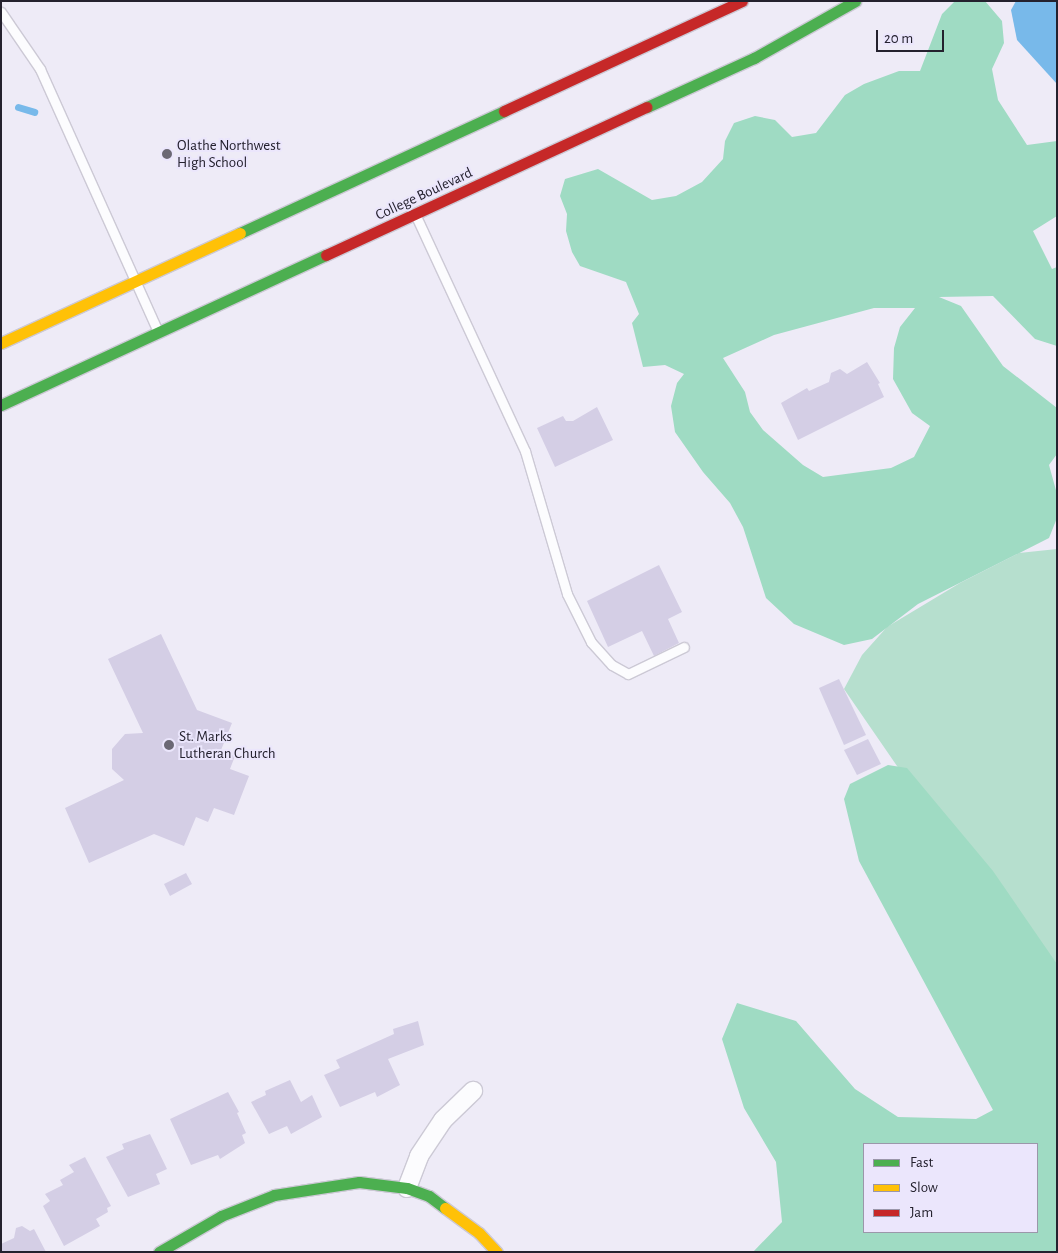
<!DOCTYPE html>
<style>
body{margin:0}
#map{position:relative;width:1058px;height:1253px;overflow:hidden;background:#eeebf7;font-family:"Alegreya Sans",sans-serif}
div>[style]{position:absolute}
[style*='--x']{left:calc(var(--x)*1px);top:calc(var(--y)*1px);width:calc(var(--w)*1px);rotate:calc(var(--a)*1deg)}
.green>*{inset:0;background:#b6dfce}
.forest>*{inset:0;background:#9fdbc3}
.water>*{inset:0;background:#78b9ea}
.stream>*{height:7px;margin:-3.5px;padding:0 3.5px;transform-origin:3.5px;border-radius:3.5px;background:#78b9ea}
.building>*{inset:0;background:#d4cee5}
.roads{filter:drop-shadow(1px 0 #ccc9d5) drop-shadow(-1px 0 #ccc9d5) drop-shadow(0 1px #ccc9d5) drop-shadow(0 -1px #ccc9d5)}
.lane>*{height:9px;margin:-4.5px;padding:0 4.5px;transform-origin:4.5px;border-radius:4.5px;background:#fcfcfe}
.street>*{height:18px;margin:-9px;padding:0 9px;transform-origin:9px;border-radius:9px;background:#fcfcfe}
.fast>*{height:11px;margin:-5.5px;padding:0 5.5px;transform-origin:5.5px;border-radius:5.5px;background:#4caf50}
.slow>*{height:11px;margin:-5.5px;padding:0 5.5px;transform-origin:5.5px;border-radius:5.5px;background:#ffc107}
.jam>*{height:11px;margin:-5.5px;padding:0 5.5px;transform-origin:5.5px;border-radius:5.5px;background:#c62828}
.dots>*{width:14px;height:14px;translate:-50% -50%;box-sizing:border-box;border:2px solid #ebe6fc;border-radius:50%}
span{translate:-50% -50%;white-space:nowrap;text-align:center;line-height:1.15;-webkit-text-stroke:4px #ebe6fc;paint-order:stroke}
.poi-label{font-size:15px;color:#24212e}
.left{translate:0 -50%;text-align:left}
.street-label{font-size:15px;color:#24212e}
.frame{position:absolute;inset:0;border:2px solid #24212e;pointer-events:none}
.legend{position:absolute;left:863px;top:1143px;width:175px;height:90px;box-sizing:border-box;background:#ebe6fc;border:1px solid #9b97aa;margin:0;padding:6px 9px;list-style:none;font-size:15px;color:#24212e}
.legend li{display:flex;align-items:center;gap:10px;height:25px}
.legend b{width:25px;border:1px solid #9b97aa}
.scale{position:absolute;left:876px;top:30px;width:68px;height:22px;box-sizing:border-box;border:2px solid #24212e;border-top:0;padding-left:6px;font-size:15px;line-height:18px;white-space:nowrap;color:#24212e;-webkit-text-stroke:4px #ebe6fc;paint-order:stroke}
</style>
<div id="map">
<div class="green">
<i style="clip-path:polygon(1057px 549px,1057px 1090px,1034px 965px,844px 689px,862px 655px,887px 627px,960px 583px,1019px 553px)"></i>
</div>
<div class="forest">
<i style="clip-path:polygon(evenodd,955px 1px,985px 1px,1002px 21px,1004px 43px,992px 69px,998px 100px,1027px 145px,1057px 141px,1057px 216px,1033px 231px,1052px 269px,1057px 267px,1057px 346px,1035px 339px,993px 296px,939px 297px,961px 306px,1003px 366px,1057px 408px,1057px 454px,1049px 465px,1057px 494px,1057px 518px,1049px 538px,918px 604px,872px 639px,844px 645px,794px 624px,766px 598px,743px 527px,730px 503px,703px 472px,675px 432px,671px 406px,677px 383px,684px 374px,665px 365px,643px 367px,632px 323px,639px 314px,626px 282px,580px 266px,572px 252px,566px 231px,567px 214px,560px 196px,565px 179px,598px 169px,652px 200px,676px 196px,702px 182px,723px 159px,725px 141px,734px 123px,755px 116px,775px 120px,792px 137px,816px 133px,845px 95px,864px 84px,899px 71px,920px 71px,942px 14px,955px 1px,874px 308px,915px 308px,900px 327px,894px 348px,893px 379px,912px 413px,930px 426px,914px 457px,891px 468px,823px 477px,803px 465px,763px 430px,750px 412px,745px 392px,723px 358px,774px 335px,874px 308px)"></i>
<i style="clip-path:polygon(evenodd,888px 765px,907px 768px,993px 871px,1057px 964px,1057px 1252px,753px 1252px,782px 1222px,776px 1162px,744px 1108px,722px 1039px,737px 1003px,796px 1021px,855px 1089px,898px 1117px,976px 1119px,993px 1110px,859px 861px,844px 799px,850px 784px,888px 765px,864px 1144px,1037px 1144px,1037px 1232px,864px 1232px,864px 1144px)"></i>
</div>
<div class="water">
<i style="clip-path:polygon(1016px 1px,1057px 1px,1057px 84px,1017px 40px,1011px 10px)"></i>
</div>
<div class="stream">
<i style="--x:18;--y:107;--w:17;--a:17"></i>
</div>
<div class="building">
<i style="clip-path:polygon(867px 362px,880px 383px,878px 384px,884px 397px,798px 440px,781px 403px,807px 388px,809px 391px,829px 382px,831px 373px,840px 369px,847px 374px)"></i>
<i style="clip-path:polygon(597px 407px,613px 440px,555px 467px,537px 428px,563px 416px,566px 421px,573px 421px)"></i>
<i style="clip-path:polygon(659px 565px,682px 612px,668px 619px,679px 643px,654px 656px,642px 631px,608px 647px,587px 601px)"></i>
<i style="clip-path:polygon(161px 634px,197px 710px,232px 723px,221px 750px,235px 756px,230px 769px,249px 776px,234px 815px,214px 808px,208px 822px,196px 817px,184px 846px,154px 834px,89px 863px,65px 808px,124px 780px,112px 769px,112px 749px,125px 734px,143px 733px,108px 659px)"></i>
<i style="clip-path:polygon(839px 679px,866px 735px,844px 745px,819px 688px)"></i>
<i style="clip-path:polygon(868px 739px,881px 764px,857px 775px,844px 750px)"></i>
<i style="clip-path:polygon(186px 873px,192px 884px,170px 896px,164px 884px)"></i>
<i style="clip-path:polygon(418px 1021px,424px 1045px,388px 1059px,400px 1085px,377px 1097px,375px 1092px,340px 1107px,324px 1075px,340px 1068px,336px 1060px,394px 1034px,393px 1029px)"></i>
<i style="clip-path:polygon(290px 1080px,301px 1102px,312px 1095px,322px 1117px,291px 1134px,287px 1126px,269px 1134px,251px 1102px,266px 1095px,265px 1091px)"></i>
<i style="clip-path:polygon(228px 1092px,239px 1112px,237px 1113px,246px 1133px,242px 1135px,245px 1143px,220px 1159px,218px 1155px,191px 1165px,170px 1119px)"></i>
<i style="clip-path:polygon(150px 1134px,167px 1169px,156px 1174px,160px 1184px,128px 1197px,106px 1157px,124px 1149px,122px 1144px)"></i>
<i style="clip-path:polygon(85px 1157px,111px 1206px,107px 1208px,108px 1212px,96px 1219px,100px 1226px,64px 1246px,43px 1206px,50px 1201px,45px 1194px,63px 1185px,60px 1180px,74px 1172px,69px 1165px)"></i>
<i style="clip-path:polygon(22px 1226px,30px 1231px,34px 1229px,46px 1252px,1px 1252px,1px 1244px,14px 1238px,16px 1228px)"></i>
</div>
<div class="roads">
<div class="lane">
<i style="--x:1;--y:12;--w:69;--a:55.6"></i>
<i style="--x:40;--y:69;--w:288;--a:65.8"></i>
<i style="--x:415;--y:214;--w:261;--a:65.1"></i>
<i style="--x:525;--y:451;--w:149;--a:73.6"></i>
<i style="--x:567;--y:594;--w:54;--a:63.4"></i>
<i style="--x:591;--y:642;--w:31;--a:48"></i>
<i style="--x:612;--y:665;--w:18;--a:29"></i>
<i style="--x:628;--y:674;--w:62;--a:-25.7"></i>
</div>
<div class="street">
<i style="--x:407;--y:1188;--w:34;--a:-69"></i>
<i style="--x:419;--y:1156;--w:43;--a:-56.3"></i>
<i style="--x:443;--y:1120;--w:42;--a:-44"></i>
</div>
<div class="fast">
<i style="--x:647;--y:107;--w:118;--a:-24.6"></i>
<i style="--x:754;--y:58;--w:116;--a:-29.4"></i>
<i style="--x:240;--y:233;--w:291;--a:-24.8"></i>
<i style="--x:1;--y:405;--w:358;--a:-24.8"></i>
<i style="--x:159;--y:1252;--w:72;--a:-30.1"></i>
<i style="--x:221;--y:1216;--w:57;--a:-21.6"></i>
<i style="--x:274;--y:1195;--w:86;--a:-8.7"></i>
<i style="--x:359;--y:1182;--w:48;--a:7.1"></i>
<i style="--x:407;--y:1188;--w:23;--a:20"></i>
<i style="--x:429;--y:1196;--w:20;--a:37"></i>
</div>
<div class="slow">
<i style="--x:1;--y:343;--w:263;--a:-24.7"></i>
<i style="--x:445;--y:1208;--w:42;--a:36.3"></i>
<i style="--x:479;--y:1233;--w:26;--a:47"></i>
</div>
<div class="jam">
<i style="--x:504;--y:111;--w:262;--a:-24.8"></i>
<i style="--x:326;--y:255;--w:353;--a:-24.8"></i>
</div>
</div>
<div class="dots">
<i style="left:167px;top:154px;background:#6b6874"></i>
<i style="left:169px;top:745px;background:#6b6874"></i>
</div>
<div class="poi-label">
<span class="left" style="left:177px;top:154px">Olathe Northwest<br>High School</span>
<span class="left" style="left:179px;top:745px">St. Marks<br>Lutheran Church</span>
</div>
<div class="street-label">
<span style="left:424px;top:194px;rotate:-25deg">College Boulevard</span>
</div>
<div class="frame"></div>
<ul class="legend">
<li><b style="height:6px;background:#4caf50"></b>Fast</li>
<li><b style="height:6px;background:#ffc107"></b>Slow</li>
<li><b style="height:6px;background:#c62828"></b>Jam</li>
</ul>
<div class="scale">20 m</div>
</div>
